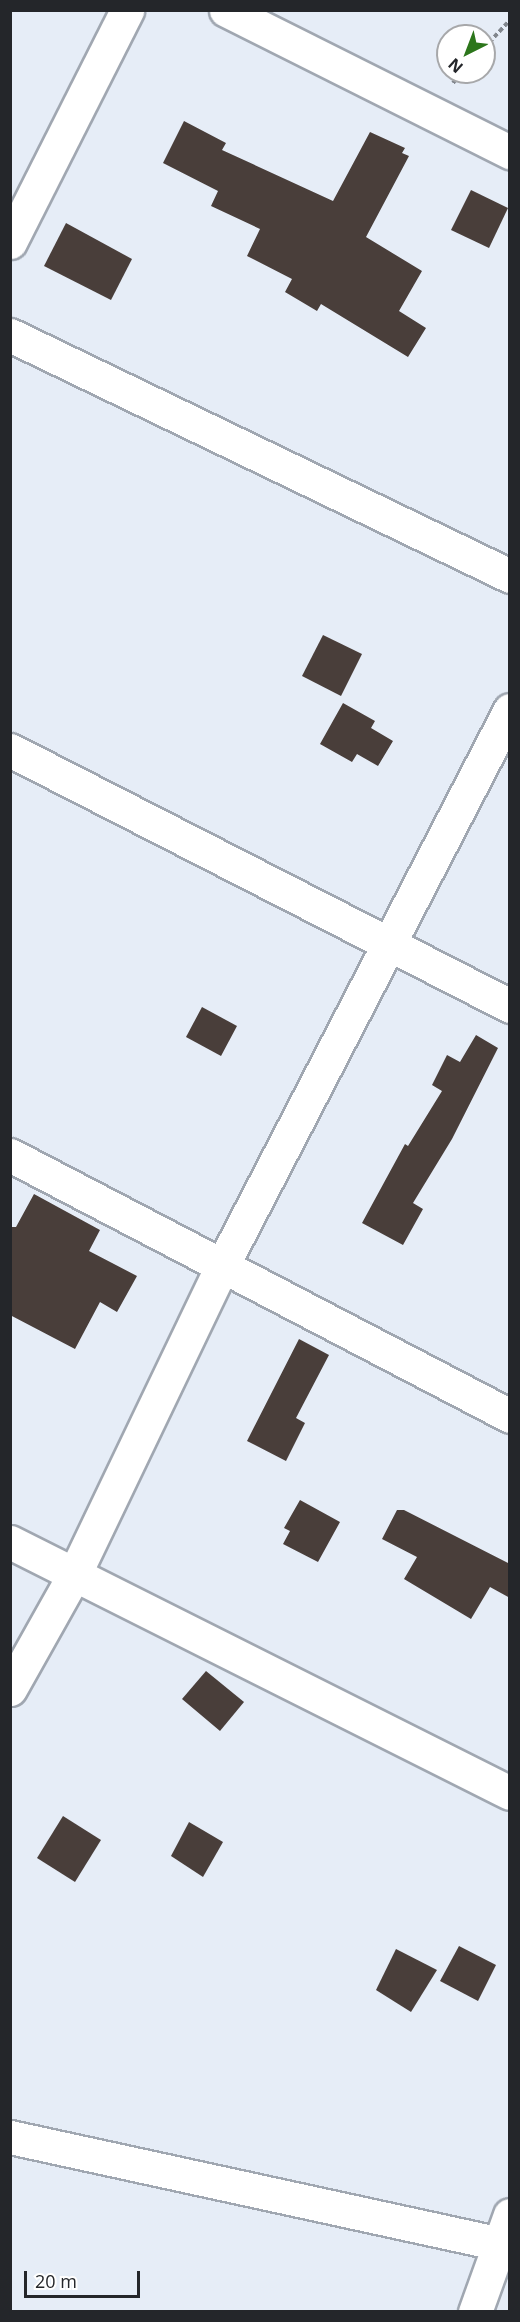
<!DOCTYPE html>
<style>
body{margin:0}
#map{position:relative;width:520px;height:2322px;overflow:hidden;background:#e6edf7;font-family:"Open Sans",sans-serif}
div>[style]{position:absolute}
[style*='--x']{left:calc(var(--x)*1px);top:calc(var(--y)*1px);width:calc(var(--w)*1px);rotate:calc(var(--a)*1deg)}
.building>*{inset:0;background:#493e3a}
.path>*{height:4px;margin-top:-2px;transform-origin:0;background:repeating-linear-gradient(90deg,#81868d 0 4.5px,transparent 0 7.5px)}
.roads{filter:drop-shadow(2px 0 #a0a7b1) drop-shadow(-2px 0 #a0a7b1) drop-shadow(0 2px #a0a7b1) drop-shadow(0 -2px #a0a7b1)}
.street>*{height:33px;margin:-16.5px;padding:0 16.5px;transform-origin:16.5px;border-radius:16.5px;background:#fff}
span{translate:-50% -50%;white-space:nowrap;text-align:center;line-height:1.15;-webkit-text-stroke:6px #fff;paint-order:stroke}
.frame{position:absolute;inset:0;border:12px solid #24262a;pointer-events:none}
.north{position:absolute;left:436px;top:24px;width:60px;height:60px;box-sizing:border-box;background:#fff;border:2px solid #a7a8aa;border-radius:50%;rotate:222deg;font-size:16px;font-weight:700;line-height:24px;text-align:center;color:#24262a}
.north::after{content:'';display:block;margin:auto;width:21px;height:27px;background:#2c761b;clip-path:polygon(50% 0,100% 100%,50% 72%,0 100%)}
.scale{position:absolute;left:24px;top:2271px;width:116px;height:27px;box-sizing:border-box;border:3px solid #24262a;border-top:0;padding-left:8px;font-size:18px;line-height:21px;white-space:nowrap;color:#24262a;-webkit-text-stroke:4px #fff;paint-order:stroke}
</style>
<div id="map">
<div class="building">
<i style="clip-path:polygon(184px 121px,226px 143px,222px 150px,333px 201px,370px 132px,405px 148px,402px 153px,409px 156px,366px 237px,422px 271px,399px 311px,426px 328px,408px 357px,321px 304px,317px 311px,285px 292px,292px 279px,247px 256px,260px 229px,211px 206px,218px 191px,163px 163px)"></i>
<i style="clip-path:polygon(471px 190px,508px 208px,489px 248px,451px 230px)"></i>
<i style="clip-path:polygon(66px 223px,132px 259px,111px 300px,44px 266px)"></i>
<i style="clip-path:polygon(323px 635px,362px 654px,341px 696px,302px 676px)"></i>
<i style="clip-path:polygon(343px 703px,375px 721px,371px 728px,393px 741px,378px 766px,357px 754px,352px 762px,320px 744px)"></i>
<i style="clip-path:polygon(202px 1007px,237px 1026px,221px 1056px,186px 1037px)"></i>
<i style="clip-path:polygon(476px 1035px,498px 1048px,452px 1139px,413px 1203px,423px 1209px,403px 1245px,362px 1223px,405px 1144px,408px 1146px,442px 1091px,432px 1085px,447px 1055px,460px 1062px)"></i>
<i style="clip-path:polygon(34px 1194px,100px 1230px,89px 1251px,137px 1276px,117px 1312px,100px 1302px,75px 1349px,10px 1315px,10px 1227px,16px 1227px)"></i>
<i style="clip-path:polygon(299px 1339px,329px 1355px,296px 1418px,305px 1423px,286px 1461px,247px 1441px)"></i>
<i style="clip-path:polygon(300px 1500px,340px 1522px,318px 1562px,283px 1544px,290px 1531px,284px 1528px)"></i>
<i style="clip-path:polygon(397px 1510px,404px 1510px,510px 1564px,510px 1598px,490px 1587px,471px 1619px,404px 1579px,417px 1557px,382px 1539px)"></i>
<i style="clip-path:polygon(206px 1671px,244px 1702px,220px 1731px,182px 1699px)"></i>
<i style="clip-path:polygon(63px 1816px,101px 1840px,75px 1882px,37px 1858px)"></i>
<i style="clip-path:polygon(189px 1822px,223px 1842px,203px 1877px,171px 1856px)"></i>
<i style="clip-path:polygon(459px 1946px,496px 1965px,478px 2001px,440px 1981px)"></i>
<i style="clip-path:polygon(396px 1949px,437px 1970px,411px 2012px,376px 1990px)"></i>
</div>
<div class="path">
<i style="--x:484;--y:48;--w:38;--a:-47"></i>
<i style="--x:453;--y:83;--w:14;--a:-51"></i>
</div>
<div class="roads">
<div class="street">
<i style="--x:226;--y:10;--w:318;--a:26.6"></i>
<i style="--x:10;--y:242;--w:260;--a:-63.2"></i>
<i style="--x:10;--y:335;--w:555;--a:25.73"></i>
<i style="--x:10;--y:750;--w:562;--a:27.11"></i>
<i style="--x:10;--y:1155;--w:564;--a:27.56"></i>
<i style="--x:10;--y:1542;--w:559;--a:26.66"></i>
<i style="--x:10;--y:1689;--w:133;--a:-60.7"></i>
<i style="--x:75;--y:1573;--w:340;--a:-64.4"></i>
<i style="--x:222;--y:1266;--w:626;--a:-62.62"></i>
<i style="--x:10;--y:2137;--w:512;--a:12.3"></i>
<i style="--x:475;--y:2312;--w:103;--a:-70.2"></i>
</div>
</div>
<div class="frame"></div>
<div class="north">N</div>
<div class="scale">20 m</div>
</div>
